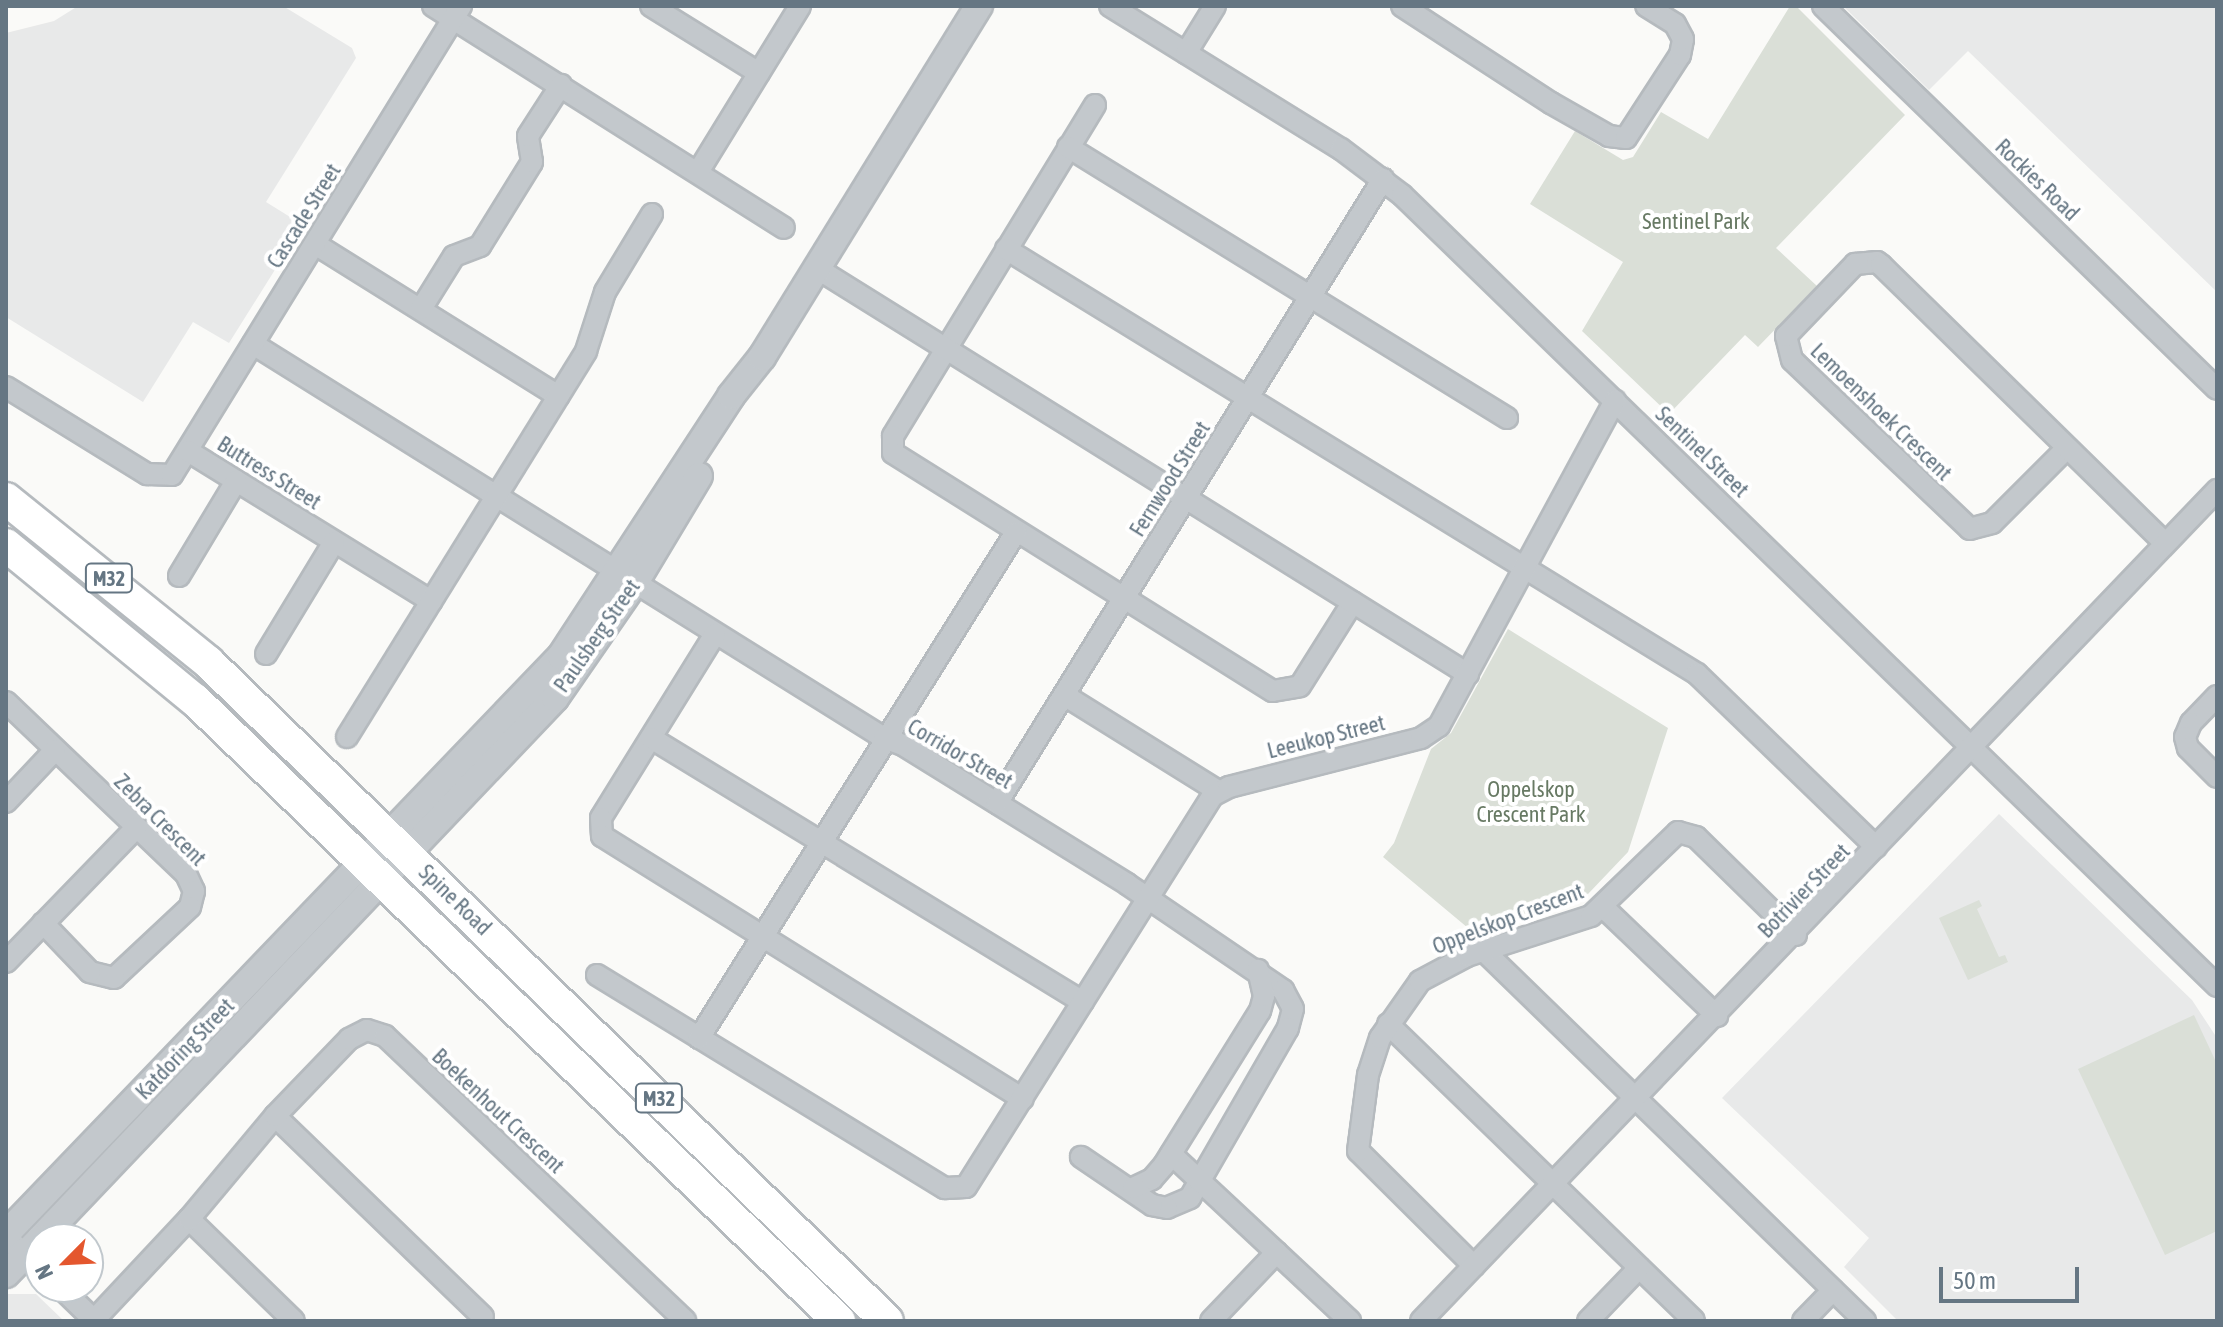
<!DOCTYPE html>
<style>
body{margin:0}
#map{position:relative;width:2223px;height:1327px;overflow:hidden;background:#fafaf8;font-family:"Asap Condensed",sans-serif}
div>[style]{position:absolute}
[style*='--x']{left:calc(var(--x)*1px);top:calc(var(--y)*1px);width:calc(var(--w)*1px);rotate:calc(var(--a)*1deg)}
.built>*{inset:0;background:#e8e9e9}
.green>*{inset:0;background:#dadfd7}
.roads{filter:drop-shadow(2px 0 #b5babe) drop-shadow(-2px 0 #b5babe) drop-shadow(0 2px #b5babe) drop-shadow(0 -2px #b5babe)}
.minor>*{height:20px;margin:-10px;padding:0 10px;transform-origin:10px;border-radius:10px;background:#c3c8cc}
.tertiary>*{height:26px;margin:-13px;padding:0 13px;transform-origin:13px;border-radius:13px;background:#c3c8cc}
.primary>*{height:32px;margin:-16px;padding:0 16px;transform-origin:16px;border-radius:16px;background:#fff}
span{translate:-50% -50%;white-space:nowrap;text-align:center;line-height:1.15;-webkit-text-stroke:8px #fff;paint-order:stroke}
.shield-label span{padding:2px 6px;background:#fff;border:2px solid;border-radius:6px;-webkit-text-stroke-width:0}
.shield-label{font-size:20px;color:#657683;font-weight:700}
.street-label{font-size:22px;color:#657683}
.park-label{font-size:22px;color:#687a64}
.frame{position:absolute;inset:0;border:8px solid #657683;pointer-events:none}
.north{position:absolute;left:24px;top:1223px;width:80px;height:80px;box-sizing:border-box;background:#fff;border:2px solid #c1c8cd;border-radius:50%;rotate:246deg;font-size:22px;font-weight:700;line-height:32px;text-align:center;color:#657683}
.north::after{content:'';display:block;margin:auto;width:28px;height:36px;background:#e4572e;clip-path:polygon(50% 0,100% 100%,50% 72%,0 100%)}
.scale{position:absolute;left:1939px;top:1267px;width:140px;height:36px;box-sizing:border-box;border:4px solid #657683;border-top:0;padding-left:10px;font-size:24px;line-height:28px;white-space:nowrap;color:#657683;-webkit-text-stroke:6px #fff;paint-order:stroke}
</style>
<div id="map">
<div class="built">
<i style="clip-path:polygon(78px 6px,283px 6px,352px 48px,356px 58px,266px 202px,303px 225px,229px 343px,193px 322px,143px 402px,6px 317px,6px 33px,54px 21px)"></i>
<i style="clip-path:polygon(1843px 6px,2217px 6px,2217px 292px,1968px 51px,1929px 90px)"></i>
<i style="clip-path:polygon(1999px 814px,2192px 1000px,2217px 1038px,2217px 1321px,1898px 1321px,1844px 1267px,1869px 1238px,1722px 1098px)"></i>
<i style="clip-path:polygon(36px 1294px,64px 1321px,6px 1321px,7px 1294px)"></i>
</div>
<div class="green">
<i style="clip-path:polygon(1790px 6px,1796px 6px,1905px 115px,1776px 248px,1817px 286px,1758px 347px,1745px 335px,1669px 414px,1582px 331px,1623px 262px,1530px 204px,1575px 131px,1623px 160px,1633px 157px,1661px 112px,1708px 139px)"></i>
<i style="clip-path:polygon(1508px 629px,1668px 728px,1628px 852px,1588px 894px,1539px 916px,1474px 933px,1383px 857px,1394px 843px,1431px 749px,1451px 733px)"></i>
<i style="clip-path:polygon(1979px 900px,1982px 906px,1977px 909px,1999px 957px,2005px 955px,2008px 962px,1968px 980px,1939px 918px)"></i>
<i style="clip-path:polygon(2194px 1015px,2217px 1064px,2217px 1231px,2165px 1255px,2078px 1069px)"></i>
</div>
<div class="roads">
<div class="minor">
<i style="--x:433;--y:6;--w:415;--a:32.3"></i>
<i style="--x:651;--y:6;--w:127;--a:31.8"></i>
<i style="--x:1110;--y:6;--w:272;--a:31.8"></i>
<i style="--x:1341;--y:149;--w:76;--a:37"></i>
<i style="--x:1402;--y:195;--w:1136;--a:44.14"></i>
<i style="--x:1402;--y:6;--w:178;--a:33.1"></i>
<i style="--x:1551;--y:103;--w:67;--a:29.6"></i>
<i style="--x:1609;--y:136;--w:17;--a:7"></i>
<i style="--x:1626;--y:138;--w:99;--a:-57"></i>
<i style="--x:1680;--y:55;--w:16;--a:-79"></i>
<i style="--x:1683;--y:39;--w:17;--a:-118"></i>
<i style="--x:1675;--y:24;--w:34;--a:-148"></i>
<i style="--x:1823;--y:6;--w:549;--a:44.19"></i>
<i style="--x:1186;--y:53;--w:55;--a:-58.3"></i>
<i style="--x:1095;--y:105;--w:388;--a:121.4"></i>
<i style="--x:893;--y:436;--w:17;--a:90"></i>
<i style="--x:893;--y:453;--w:448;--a:32.1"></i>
<i style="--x:1273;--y:691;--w:27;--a:-10"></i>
<i style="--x:1300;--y:686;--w:99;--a:-57.8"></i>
<i style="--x:1068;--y:147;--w:516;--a:31.69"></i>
<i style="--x:698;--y:172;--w:195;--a:-58.4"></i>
<i style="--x:315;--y:244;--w:287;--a:32"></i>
<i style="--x:1006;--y:249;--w:811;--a:31.59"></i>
<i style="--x:1697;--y:674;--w:249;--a:44"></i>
<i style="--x:818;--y:269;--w:766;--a:31.93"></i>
<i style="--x:421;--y:309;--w:62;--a:-58.1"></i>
<i style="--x:454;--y:256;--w:28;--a:-21"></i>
<i style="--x:480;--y:246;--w:99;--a:-58.2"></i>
<i style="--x:532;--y:162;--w:26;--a:-99"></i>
<i style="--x:528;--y:136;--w:61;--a:-57.1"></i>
<i style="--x:253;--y:344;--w:744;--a:31.98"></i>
<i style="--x:884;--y:738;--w:20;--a:20"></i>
<i style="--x:903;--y:745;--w:264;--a:31.8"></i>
<i style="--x:1127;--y:884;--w:189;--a:34.2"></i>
<i style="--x:1283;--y:990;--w:21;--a:62"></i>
<i style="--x:1293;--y:1009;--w:20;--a:105"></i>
<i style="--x:1288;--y:1028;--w:196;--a:120"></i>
<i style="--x:1190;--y:1198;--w:25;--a:157"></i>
<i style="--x:1167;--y:1208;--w:15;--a:-169"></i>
<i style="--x:1152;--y:1205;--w:86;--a:-145.9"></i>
<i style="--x:6;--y:387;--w:166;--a:31.7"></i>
<i style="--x:147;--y:474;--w:25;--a:2"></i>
<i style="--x:172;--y:475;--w:551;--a:-58.36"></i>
<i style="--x:2067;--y:448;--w:106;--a:135"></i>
<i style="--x:1992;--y:523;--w:23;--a:165"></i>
<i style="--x:1970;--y:529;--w:245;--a:-136.5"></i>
<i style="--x:1792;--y:360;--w:25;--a:-104"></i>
<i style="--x:1786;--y:336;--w:100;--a:-46.2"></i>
<i style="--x:1855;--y:264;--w:22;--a:-5"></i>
<i style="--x:1877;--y:262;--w:5;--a:37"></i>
<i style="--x:1881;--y:265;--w:397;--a:44.4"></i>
<i style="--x:188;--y:451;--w:286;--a:31.7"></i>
<i style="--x:179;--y:576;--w:111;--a:-59"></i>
<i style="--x:715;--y:634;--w:216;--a:121.8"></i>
<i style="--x:601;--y:818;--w:18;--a:87"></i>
<i style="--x:602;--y:836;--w:496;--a:32"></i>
<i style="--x:266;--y:654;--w:131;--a:-58.7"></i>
<i style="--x:1064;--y:695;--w:181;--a:31.9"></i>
<i style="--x:2217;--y:696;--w:37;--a:134"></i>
<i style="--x:2191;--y:723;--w:15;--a:113"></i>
<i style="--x:2185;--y:737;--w:11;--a:75"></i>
<i style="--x:2188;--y:748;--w:41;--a:45"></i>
<i style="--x:6;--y:702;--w:249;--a:43.7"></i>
<i style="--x:186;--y:874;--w:19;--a:65"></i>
<i style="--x:194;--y:891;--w:16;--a:104"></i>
<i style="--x:190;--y:907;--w:104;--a:136.9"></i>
<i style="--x:114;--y:978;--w:25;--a:-166"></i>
<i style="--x:90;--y:972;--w:68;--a:-133.8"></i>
<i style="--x:347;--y:737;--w:454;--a:-58.2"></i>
<i style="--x:586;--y:351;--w:62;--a:-72.1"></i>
<i style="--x:605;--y:292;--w:91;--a:-58.9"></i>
<i style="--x:651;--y:738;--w:506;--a:31.43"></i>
<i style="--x:6;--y:802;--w:71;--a:-46.7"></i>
<i style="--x:997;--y:803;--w:734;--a:-58.26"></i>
<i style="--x:1603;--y:907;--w:158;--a:43.7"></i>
<i style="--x:1483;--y:950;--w:533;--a:44.16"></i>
<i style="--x:6;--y:962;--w:187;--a:-45.9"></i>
<i style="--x:597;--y:975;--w:408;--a:31.5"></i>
<i style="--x:945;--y:1188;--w:21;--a:-3"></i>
<i style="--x:966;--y:1187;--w:462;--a:-57.8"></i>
<i style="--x:1212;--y:796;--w:19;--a:-28"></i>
<i style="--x:1229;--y:787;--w:198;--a:-14.3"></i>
<i style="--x:1421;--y:738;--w:22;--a:-34"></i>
<i style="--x:1439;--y:726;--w:370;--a:-61.6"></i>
<i style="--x:1388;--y:1024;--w:426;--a:44.1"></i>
<i style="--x:699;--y:1038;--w:597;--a:-57.93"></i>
<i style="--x:275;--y:1116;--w:289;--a:44"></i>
<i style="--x:1171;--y:1154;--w:245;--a:43"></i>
<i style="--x:1133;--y:1188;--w:21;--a:-25"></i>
<i style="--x:1152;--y:1179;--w:18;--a:-49"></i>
<i style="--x:1164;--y:1165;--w:181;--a:-58.1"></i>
<i style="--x:1260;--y:1011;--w:16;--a:-75"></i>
<i style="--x:1264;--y:996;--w:27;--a:-103"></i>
<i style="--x:189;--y:1219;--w:146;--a:44.2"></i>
<i style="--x:6;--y:1237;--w:46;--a:42.4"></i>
<i style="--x:1474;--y:1266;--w:163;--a:-135.2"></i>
<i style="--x:1358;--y:1151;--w:77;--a:-82.5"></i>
<i style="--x:1368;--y:1075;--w:39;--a:-72"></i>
<i style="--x:1380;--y:1038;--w:70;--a:-54.9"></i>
<i style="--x:1420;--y:981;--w:53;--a:-28"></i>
<i style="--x:1467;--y:956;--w:130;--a:-17.9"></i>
<i style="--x:1591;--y:916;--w:121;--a:-44"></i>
<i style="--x:1678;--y:832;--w:19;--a:16"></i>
<i style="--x:1696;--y:837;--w:140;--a:44.4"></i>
<i style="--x:60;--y:1287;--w:49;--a:44.2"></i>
<i style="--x:94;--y:1320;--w:139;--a:-46.8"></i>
<i style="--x:189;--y:1219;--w:134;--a:-50.1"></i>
<i style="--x:275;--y:1116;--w:107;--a:-46.1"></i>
<i style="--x:349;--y:1039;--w:20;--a:-27"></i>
<i style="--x:367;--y:1030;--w:19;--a:18"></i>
<i style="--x:385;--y:1036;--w:414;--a:43.5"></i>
<i style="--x:1211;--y:1321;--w:95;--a:-46.3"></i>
<i style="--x:1421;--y:1321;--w:1151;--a:-46.23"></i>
<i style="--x:1588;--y:1321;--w:74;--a:-46.1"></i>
<i style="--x:1803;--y:1321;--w:43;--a:-45.9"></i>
</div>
<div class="tertiary">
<i style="--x:6;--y:1234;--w:801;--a:-46.16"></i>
<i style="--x:561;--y:656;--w:311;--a:-56.8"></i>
<i style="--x:731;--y:396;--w:50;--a:-51.5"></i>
<i style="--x:762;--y:357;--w:413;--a:-58.3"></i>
<i style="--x:40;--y:1239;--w:747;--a:-46.41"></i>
<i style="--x:555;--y:698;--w:139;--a:-55.3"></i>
<i style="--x:634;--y:584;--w:126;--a:-59"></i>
<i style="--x:6;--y:1274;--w:49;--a:-45.8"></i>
</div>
<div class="primary">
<i style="--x:6;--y:499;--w:260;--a:38.9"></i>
<i style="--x:208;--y:662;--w:946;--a:44.14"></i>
<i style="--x:6;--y:545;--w:244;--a:39.4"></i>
<i style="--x:195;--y:700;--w:895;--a:43.96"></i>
</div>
</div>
<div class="shield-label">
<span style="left:109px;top:578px">M32</span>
<span style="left:659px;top:1098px">M32</span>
</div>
<div class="street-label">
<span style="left:2037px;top:180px;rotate:44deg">Rockies Road</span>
<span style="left:304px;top:216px;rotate:-58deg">Cascade Street</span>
<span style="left:1881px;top:412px;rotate:44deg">Lemoenshoek Crescent</span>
<span style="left:1702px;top:452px;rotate:44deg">Sentinel Street</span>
<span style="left:269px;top:473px;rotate:32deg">Buttress Street</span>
<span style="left:1170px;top:479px;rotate:-58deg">Fernwood Street</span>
<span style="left:597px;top:636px;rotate:-55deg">Paulsberg Street</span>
<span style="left:1326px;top:737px;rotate:-14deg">Leeukop Street</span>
<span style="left:960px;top:754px;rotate:30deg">Corridor Street</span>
<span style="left:160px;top:820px;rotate:45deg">Zebra Crescent</span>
<span style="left:1804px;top:891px;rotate:-46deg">Botrivier Street</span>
<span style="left:455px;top:900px;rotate:44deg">Spine Road</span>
<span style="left:1508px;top:919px;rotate:-21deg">Oppelskop Crescent</span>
<span style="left:185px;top:1049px;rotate:-46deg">Katdoring Street</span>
<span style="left:498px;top:1111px;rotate:43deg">Boekenhout Crescent</span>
</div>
<div class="park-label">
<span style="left:1696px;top:222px">Sentinel Park</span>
<span style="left:1531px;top:802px">Oppelskop<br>Crescent Park</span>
</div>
<div class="frame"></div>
<div class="north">N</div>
<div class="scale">50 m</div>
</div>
